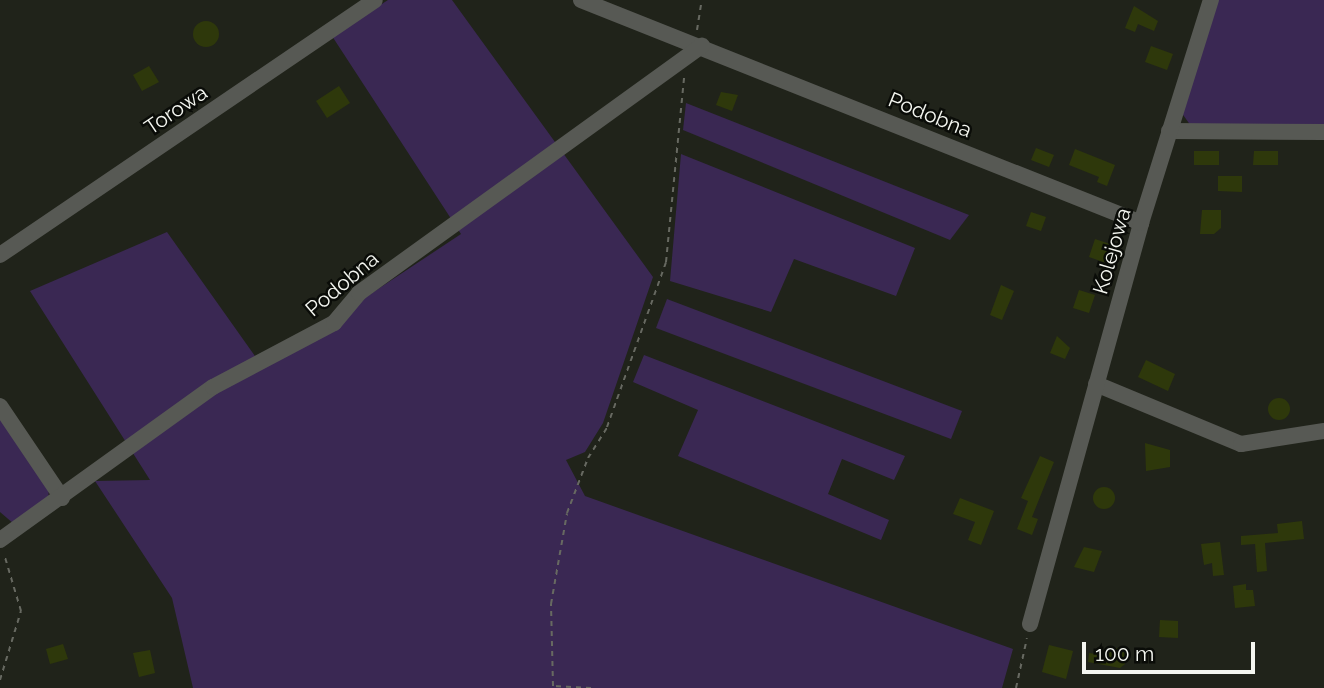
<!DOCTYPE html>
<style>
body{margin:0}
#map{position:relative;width:1324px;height:688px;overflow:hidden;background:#20231a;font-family:Raleway,sans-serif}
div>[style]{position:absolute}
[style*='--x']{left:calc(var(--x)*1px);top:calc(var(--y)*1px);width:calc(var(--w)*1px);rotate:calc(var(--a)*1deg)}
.green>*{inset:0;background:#3a2853}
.building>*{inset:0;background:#2e380b}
.round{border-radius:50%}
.path>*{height:2px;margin-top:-1px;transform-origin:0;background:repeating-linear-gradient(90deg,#676961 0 5px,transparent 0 10px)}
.minor>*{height:16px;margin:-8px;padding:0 8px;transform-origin:8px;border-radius:8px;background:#575954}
span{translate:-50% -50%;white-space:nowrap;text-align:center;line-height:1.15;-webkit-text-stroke:5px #0a0c08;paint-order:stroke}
.street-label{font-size:21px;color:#f4f6f0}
.scale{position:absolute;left:1082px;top:642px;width:173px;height:32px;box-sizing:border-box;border:4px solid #f4f6f0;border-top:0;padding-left:9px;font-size:21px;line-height:24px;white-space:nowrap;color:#f4f6f0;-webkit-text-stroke:5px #0a0c08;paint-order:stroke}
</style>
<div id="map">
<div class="green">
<i style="clip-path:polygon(388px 0,452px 0,653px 277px,603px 423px,585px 452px,566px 460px,585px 496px,1013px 649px,1002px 688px,193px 688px,172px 598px,95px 481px,150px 480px,30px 291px,167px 232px,262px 366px,461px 234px,332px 36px)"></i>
<i style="clip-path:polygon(1217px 0,1324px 0,1324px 128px,1191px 126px,1181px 112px)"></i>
<i style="clip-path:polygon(686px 103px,969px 215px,950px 240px,683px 130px)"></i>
<i style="clip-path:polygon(681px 154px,915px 248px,896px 296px,794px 259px,771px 312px,670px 281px)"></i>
<i style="clip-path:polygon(667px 299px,962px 411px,951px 439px,656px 328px)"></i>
<i style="clip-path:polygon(644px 355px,905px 456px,894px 480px,842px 459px,828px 494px,889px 520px,881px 540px,678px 456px,698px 410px,633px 382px)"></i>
<i style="clip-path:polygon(0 414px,49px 488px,48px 502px,14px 524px,0 512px)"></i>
</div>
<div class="building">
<i style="clip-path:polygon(1134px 6px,1158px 21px,1154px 31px,1138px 24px,1135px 32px,1125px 28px)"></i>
<i class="round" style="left:193px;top:21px;width:26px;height:26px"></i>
<i style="clip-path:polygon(1151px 46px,1173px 54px,1167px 70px,1145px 62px)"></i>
<i style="clip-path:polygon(149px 66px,159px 82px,142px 91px,133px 75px)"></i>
<i style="clip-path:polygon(339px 86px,350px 103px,327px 118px,316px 101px)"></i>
<i style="clip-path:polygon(721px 92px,738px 95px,732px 111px,716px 105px)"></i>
<i style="clip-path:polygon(1036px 148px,1054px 155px,1049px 167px,1031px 160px)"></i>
<i style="clip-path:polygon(1075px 149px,1115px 165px,1107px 186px,1097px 182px,1099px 177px,1069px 165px)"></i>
<i style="clip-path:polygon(1194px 151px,1219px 151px,1219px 165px,1194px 165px)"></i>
<i style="clip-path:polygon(1254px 151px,1278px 151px,1278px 165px,1253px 165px)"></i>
<i style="clip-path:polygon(1218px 176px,1242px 176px,1242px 192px,1218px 191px)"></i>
<i style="clip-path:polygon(1202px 210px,1221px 210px,1221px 228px,1214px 234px,1200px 234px)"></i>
<i style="clip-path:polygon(1031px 212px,1046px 217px,1041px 231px,1026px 226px)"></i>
<i style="clip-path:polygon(1095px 239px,1113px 245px,1106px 263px,1089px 257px)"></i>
<i style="clip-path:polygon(1001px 285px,1014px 291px,1002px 320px,990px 315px)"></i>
<i style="clip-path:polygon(1079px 290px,1095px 295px,1089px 313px,1073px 308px)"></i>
<i style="clip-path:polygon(1057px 336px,1070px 348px,1065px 359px,1050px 353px)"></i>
<i style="clip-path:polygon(1146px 360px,1175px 374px,1168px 391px,1138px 377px)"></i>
<i class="round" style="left:1268px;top:398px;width:22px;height:22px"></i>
<i style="clip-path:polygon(1145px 443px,1170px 450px,1170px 467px,1146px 471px)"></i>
<i style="clip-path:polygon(1040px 456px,1054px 462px,1032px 517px,1038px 519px,1032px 535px,1017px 529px,1028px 501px,1021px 498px)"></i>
<i class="round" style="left:1093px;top:487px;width:22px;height:22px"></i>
<i style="clip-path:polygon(960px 498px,994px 511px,981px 545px,968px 540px,975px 522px,953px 514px)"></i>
<i style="clip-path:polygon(1302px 521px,1304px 539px,1265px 543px,1267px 571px,1257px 572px,1255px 544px,1241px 545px,1241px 536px,1278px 533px,1277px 524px)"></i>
<i style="clip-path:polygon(1220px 542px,1224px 575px,1213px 576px,1212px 563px,1204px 565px,1201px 544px)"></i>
<i style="clip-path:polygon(1084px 547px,1102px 551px,1094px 572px,1074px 567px)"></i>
<i style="clip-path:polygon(1246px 584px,1246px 590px,1253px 590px,1255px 606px,1235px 608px,1233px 586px)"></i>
<i style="clip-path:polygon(1160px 620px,1178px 621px,1178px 638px,1159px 637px)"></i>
<i style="clip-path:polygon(63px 644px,68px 659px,50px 664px,46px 649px)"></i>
<i style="clip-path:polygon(1049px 645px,1073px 651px,1066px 679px,1042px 672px)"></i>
<i style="clip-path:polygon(1109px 648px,1126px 648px,1125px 664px,1120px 668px,1088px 662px,1089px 653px,1108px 656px)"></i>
<i style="clip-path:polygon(150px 650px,155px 673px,139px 677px,133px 653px)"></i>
</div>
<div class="path">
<i style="--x:697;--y:30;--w:30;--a:-81"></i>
<i style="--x:0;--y:680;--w:72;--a:-73.1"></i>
<i style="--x:21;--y:611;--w:59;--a:-106.6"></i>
<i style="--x:591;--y:688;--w:38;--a:-177"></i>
<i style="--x:553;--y:686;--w:82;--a:-91.4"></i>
<i style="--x:551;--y:604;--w:92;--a:-80"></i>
<i style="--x:567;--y:513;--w:59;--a:-69.1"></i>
<i style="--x:588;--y:458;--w:36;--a:-58"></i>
<i style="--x:607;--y:427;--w:175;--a:-70.3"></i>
<i style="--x:666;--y:262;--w:186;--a:-84.4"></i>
<i style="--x:1016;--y:688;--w:51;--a:-77.6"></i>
</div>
<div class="minor">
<i style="--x:581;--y:0;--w:603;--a:21.71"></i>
<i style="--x:1169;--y:131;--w:155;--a:0.4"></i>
<i style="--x:0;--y:255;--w:453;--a:-34.2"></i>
<i style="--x:1096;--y:384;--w:157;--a:22.5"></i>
<i style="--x:1241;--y:444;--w:84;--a:-8.9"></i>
<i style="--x:0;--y:406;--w:111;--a:56"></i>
<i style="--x:0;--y:540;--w:262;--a:-35.7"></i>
<i style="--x:213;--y:387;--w:137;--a:-27.9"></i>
<i style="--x:334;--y:323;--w:39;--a:-50"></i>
<i style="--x:359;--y:293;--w:423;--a:-35.8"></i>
<i style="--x:1030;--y:624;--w:416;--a:-74.5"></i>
<i style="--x:1141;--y:223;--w:234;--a:-72.6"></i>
</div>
<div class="street-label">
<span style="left:176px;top:110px;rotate:-34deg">Torowa</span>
<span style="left:930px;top:115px;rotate:22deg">Podobna</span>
<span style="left:1112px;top:251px;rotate:-74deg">Kolejowa</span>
<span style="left:342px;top:284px;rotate:-40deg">Podobna</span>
</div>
<div class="scale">100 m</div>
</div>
